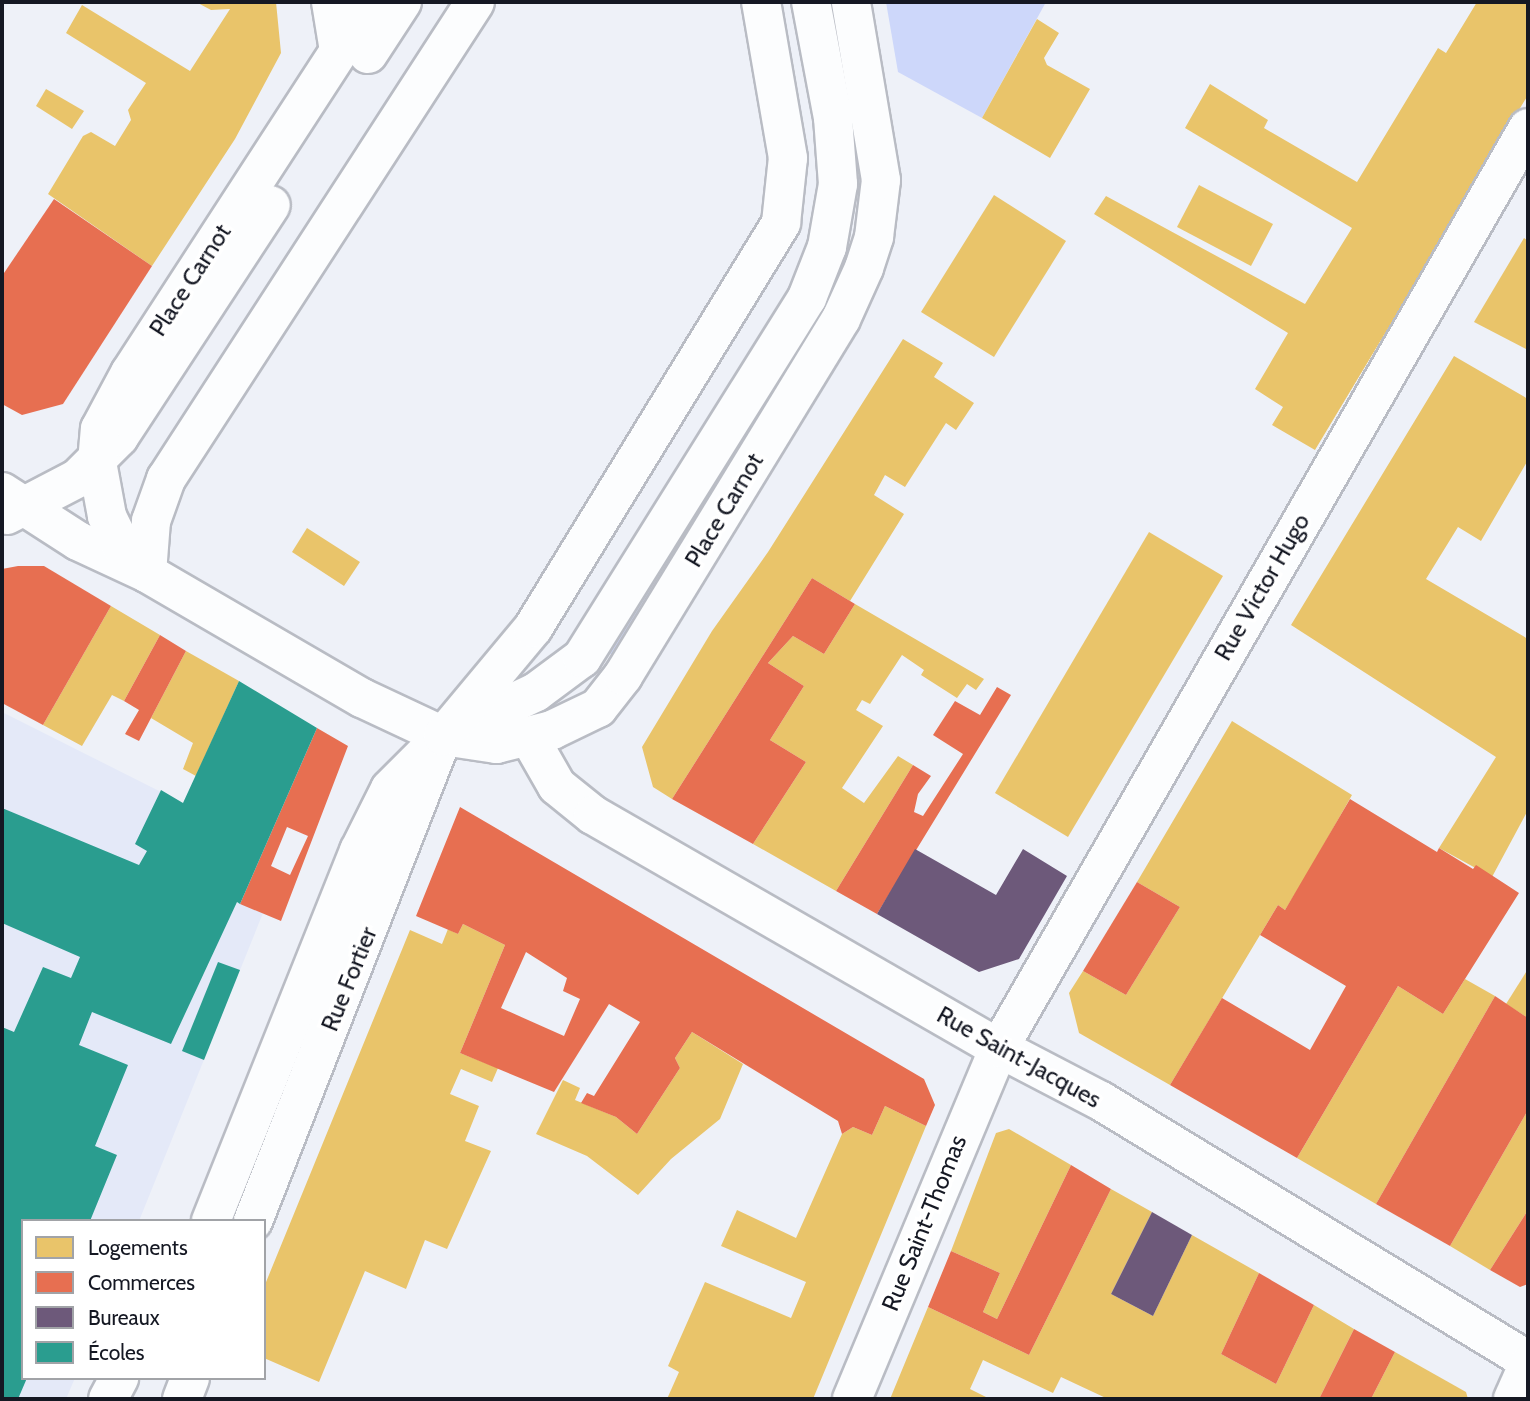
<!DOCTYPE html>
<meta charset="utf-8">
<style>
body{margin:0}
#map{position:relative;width:1530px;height:1401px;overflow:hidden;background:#eef1f8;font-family:Cabin,sans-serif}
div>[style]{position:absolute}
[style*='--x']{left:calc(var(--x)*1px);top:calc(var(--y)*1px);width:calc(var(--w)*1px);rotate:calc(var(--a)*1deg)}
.built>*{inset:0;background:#e4e9f8}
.green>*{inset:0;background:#cdd7fa}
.homes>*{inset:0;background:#e9c46a}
.shops>*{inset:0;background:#e76f51}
.offices>*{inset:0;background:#6d597a}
.schools>*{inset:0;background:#2a9d8f}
.roads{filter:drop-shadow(2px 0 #b9bcc4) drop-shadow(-2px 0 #b9bcc4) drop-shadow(0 2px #b9bcc4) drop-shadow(0 -2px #b9bcc4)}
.minor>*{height:38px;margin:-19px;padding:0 19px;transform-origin:19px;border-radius:19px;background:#fcfdfe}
span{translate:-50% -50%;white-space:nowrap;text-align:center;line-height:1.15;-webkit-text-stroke:7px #fff;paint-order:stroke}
.street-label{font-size:24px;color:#151823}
.frame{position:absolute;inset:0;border:4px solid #151823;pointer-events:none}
.legend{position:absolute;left:21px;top:1219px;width:245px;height:161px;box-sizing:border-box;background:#fff;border:2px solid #a1a3a7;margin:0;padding:9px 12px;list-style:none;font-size:21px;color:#151823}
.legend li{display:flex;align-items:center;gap:14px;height:35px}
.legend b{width:35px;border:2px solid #a1a3a7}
</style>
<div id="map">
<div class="built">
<i style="clip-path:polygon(2px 712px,183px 803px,195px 884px,263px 913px,139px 1221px,23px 1221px,23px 1378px,75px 1378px,66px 1399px,2px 1399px)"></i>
</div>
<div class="green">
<i style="clip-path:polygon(886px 2px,1046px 2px,982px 118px,898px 72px)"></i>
<i style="clip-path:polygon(823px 297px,830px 303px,620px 660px,607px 652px)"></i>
</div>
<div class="homes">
<i style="clip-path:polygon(196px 2px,276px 2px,281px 53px,235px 139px,152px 266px,48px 194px,83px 136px,91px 132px,115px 146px,131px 120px,128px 110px,146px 83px,66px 33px,82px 5px,190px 71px,230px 9px,211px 10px)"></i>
<i style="clip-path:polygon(1477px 2px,1528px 2px,1528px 95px,1315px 450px,1272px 425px,1283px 407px,1255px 389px,1288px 333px,1094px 214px,1106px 196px,1305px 304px,1352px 228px,1185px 128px,1210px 84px,1268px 120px,1264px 128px,1357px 182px,1438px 48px,1446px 53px)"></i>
<i style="clip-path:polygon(1037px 19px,1059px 33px,1044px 58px,1047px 65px,1090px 89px,1050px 158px,982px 118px)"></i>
<i style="clip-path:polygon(46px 89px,84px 111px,72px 129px,36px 106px)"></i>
<i style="clip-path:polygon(1199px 185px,1273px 224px,1251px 266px,1177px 227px)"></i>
<i style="clip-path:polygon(994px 195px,1066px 241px,994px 357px,921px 312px)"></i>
<i style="clip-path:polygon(1524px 238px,1528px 241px,1528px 350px,1474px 322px)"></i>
<i style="clip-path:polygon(903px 339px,943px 363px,934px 377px,974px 403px,956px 430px,946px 423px,905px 487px,885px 475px,874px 495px,904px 514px,850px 601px,812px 578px,672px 799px,653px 787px,642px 747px,712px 631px,768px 552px)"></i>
<i style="clip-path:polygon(1454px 356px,1528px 399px,1528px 460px,1481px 541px,1458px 527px,1426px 579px,1528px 639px,1528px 810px,1492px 877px,1439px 848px,1496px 757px,1291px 625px)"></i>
<i style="clip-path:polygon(307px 528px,360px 562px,344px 586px,292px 552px)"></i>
<i style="clip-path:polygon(1149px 532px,1223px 576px,1068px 837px,995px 793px)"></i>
<i style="clip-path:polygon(855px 604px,984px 679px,976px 690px,967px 684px,957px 698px,921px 675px,924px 670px,902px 655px,870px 704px,862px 700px,856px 710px,883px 726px,842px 788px,864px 803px,898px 756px,913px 765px,836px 891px,753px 844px,806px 762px,770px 740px,804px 686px,768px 663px,793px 636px,824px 654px)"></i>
<i style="clip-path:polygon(111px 606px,160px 635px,124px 701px,112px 695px,82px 746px,43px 725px)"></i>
<i style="clip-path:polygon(186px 651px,239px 681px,196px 776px,183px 769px,193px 743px,151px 718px)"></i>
<i style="clip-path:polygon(1232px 721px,1352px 795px,1306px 876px,1285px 910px,1278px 905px,1170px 1085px,1079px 1033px,1069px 993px,1083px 971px,1126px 995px,1180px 907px,1137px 882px)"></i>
<i style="clip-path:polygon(463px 924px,505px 945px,460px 1053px,498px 1068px,492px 1082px,461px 1069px,450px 1094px,479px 1106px,465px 1141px,491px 1151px,447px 1249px,425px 1240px,406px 1289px,365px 1271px,319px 1382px,264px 1358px,264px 1287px,410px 930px,442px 944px,448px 929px,458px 934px)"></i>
<i style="clip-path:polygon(1528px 969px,1528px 1018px,1506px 1004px)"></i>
<i style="clip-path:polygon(1465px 979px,1495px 996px,1376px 1204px,1297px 1158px,1398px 986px,1443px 1014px)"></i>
<i style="clip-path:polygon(692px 1032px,743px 1064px,720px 1119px,671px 1159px,638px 1195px,587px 1156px,536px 1134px,563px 1080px,580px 1088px,575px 1100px,616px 1117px,637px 1134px,680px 1068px,675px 1058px)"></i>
<i style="clip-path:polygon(885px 1106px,926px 1126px,813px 1399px,667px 1399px,679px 1372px,668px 1366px,705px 1282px,791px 1318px,806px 1282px,721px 1246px,737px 1210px,796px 1238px,842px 1134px,853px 1127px,872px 1135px)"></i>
<i style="clip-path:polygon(1528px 1110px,1528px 1210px,1490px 1270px,1450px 1246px)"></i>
<i style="clip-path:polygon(1009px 1129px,1071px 1165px,997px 1319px,983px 1312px,1000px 1273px,951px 1251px,996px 1133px)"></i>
<i style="clip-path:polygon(1111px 1189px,1152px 1212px,1111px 1294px,1153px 1316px,1192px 1235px,1259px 1273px,1221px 1354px,1276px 1384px,1314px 1305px,1354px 1329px,1319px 1399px,1108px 1399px,1061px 1377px,1053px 1393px,983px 1360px,970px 1389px,990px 1399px,890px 1399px,928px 1307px,1029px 1355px)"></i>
<i style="clip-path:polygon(1395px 1352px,1466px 1392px,1468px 1399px,1371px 1399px)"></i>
</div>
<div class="shops">
<i style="clip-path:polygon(54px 199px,152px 266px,63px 404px,22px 415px,2px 404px,2px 276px)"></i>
<i style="clip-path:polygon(18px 566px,44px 566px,111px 606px,43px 725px,2px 703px,2px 569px)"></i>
<i style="clip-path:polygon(812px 578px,855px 604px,824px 654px,793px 636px,768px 663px,804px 686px,770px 740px,806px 762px,753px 844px,672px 799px)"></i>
<i style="clip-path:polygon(160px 635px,186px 651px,139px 741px,125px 734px,139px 710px,124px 701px)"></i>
<i style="clip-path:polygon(997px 687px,1011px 695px,877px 914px,836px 891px,913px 765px,931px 776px,918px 794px,914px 812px,923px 816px,963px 754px,933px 735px,955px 701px,980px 715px)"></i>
<i style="clip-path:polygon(evenodd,317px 728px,348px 746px,281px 921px,240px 904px,317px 728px,287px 827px,308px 836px,290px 875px,271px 866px,287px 827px)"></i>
<i style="clip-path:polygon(1350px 799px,1437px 852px,1439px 848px,1473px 869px,1476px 865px,1519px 893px,1443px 1014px,1398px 986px,1297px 1158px,1170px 1085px,1222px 998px,1310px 1050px,1346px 986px,1260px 935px,1278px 905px,1285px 910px)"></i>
<i style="clip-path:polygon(evenodd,460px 807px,924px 1079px,935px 1105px,926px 1126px,885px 1106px,872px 1135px,853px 1127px,842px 1134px,838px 1121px,692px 1032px,675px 1058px,680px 1068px,637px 1134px,616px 1117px,581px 1103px,587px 1093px,594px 1096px,640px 1022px,609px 1004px,554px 1092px,460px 1053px,505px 945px,463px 924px,458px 934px,416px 916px,460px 807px,526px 952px,567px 978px,563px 991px,580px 999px,564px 1036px,501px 1008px,526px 952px)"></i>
<i style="clip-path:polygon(1137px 882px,1180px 907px,1126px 995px,1083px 971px)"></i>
<i style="clip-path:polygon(1495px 996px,1528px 1018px,1528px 1110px,1450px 1246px,1376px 1204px)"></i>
<i style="clip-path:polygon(1071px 1165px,1111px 1189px,1029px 1355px,928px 1307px,951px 1251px,1000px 1273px,983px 1312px,997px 1319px)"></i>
<i style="clip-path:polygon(1528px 1210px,1528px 1284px,1520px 1287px,1490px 1270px)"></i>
<i style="clip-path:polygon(1259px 1273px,1314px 1305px,1276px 1384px,1221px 1354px)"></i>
<i style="clip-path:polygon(1354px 1329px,1395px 1352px,1371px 1399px,1319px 1399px)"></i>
</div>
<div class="offices">
<i style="clip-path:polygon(915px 849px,996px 895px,1023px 849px,1067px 876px,1019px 959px,979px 972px,877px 914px)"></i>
<i style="clip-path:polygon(1152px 1212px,1192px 1235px,1153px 1316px,1111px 1294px)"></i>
</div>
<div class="schools">
<i style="clip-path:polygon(239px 681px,317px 728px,240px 904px,237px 902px,171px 1044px,92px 1012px,79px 1045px,128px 1065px,95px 1146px,117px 1155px,90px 1221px,23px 1221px,23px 1378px,27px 1378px,18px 1399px,2px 1399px,2px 1027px,14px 1032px,43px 967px,71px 978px,80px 957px,2px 923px,2px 808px,139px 865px,147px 851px,135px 844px,161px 790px,183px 803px)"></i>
<i style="clip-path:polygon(218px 962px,240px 970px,204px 1060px,182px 1051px)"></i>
</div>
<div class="roads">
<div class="minor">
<i style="--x:331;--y:2;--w:50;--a:80.7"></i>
<i style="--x:368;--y:54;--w:62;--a:-56.8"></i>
<i style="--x:2;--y:492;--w:90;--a:32.8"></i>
<i style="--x:78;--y:541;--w:76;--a:24.9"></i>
<i style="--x:147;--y:573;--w:249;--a:30.2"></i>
<i style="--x:362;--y:698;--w:89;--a:25.1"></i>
<i style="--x:443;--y:736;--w:54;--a:8.6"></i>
<i style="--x:496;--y:744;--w:58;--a:-14"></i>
<i style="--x:552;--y:730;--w:51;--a:-25.6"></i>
<i style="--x:598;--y:708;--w:41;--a:-52"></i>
<i style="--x:623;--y:676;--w:418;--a:-58.6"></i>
<i style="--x:841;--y:319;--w:56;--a:-65.7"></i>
<i style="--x:864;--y:268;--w:33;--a:-72"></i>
<i style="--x:874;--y:237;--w:57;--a:-83"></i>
<i style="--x:881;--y:180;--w:181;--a:-99.6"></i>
<i style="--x:7;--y:515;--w:80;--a:-27.5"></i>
<i style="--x:78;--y:478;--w:58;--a:-45"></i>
<i style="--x:119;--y:437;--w:277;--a:-56.8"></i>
<i style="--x:143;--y:569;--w:33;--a:-133"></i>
<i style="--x:121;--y:545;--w:32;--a:-116"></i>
<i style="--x:107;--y:516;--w:55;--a:-100.5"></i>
<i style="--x:97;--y:462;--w:33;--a:-85"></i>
<i style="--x:100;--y:429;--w:64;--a:-61.8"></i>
<i style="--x:130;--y:373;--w:442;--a:-57"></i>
<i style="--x:147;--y:573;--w:52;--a:-85.6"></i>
<i style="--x:151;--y:521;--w:45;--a:-70.3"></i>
<i style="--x:166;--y:479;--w:568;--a:-57.06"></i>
<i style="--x:529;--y:737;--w:56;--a:60.3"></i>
<i style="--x:557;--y:786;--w:46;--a:38.9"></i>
<i style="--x:593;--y:815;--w:468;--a:29.9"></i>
<i style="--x:999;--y:1048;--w:115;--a:27.5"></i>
<i style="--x:1101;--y:1101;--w:500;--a:31.3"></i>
<i style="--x:211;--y:1221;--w:399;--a:-68.2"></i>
<i style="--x:359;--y:851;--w:69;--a:-63.4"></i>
<i style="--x:390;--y:789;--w:75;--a:-45"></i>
<i style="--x:443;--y:736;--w:103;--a:-25.3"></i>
<i style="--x:536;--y:692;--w:57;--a:-36.5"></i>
<i style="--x:582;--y:658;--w:425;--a:-58"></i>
<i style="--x:807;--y:298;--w:55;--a:-68.6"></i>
<i style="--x:827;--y:247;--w:64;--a:-80.1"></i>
<i style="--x:838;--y:184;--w:66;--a:-94.3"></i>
<i style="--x:833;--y:118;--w:118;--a:-100.7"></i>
<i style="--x:253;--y:1221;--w:521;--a:-68.61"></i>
<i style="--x:443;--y:736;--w:141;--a:-50.2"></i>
<i style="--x:533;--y:628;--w:475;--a:-58.5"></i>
<i style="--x:781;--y:223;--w:65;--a:-83.9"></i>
<i style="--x:788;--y:158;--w:158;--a:-99.8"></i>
<i style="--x:108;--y:1399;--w:24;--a:-62"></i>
<i style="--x:182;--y:1399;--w:22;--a:-69"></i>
<i style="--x:852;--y:1399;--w:381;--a:-67.3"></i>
<i style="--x:999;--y:1048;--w:1061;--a:-60.1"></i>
<i style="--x:1513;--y:1399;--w:37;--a:-66"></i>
</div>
</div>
<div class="street-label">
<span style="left:190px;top:280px;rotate:-57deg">Place Carnot</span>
<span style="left:724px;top:510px;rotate:-59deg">Place Carnot</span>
<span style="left:1262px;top:587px;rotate:-60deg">Rue Victor Hugo</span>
<span style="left:349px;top:979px;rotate:-68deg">Rue Fortier</span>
<span style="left:1019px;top:1057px;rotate:29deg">Rue Saint-Jacques</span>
<span style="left:924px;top:1223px;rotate:-68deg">Rue Saint-Thomas</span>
</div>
<div class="frame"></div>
<ul class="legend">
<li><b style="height:19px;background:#e9c46a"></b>Logements</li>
<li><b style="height:19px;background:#e76f51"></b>Commerces</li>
<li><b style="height:19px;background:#6d597a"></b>Bureaux</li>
<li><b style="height:19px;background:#2a9d8f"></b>Écoles</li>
</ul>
</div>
